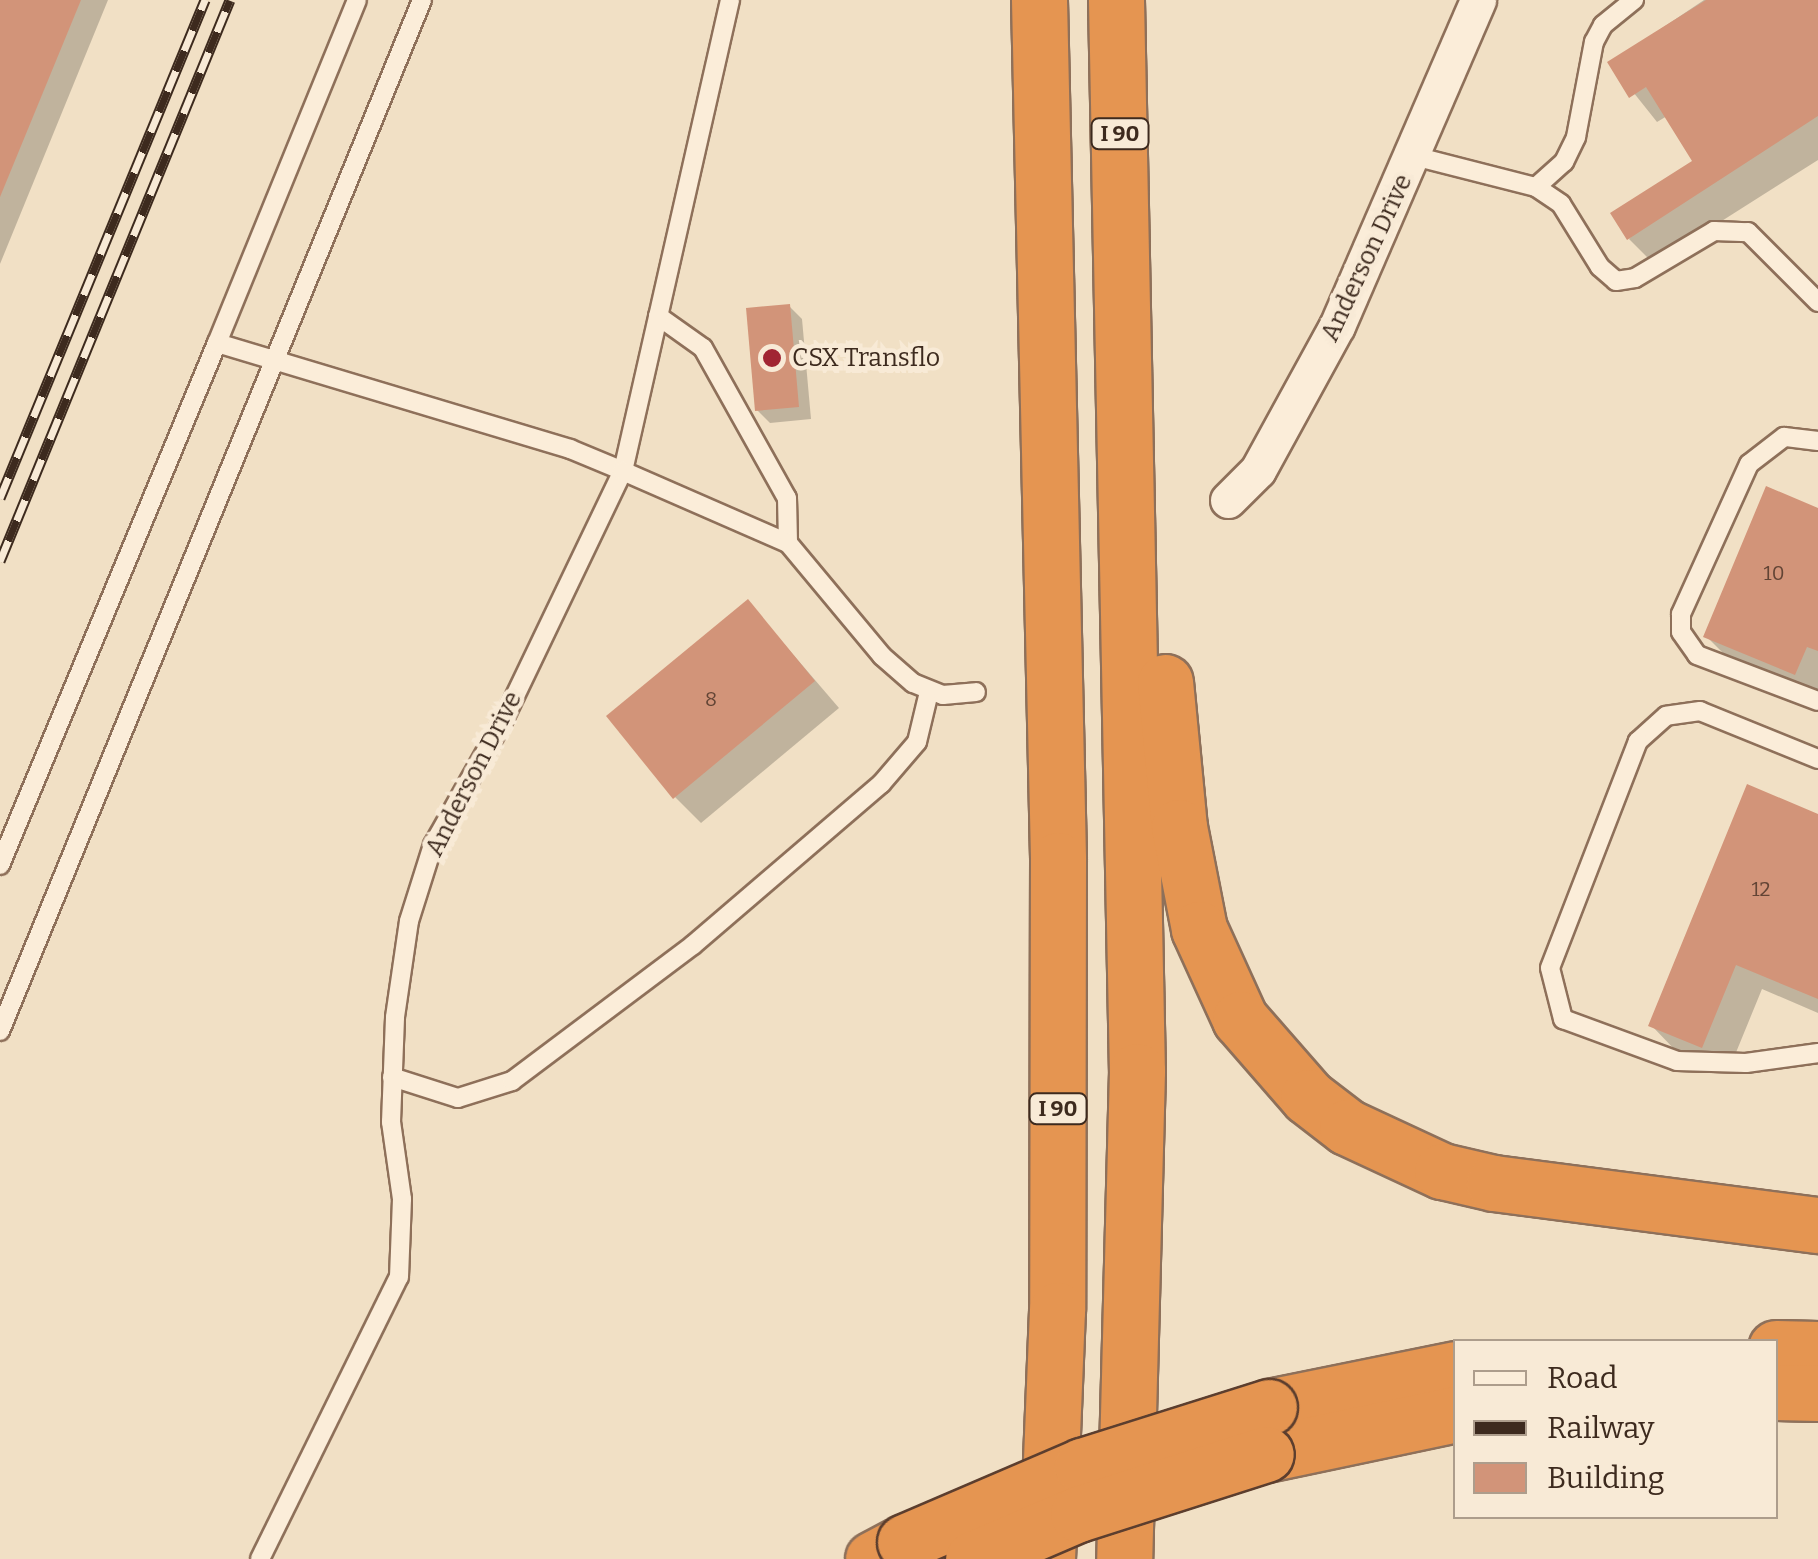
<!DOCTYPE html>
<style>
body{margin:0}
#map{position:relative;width:1818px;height:1559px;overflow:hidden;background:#f1e0c5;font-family:Bitter,serif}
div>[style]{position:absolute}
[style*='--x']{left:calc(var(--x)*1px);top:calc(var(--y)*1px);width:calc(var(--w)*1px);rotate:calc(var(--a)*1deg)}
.shadow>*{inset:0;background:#0003}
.building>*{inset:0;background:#d29479}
.roads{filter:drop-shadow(2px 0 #8e705a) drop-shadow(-2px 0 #8e705a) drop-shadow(0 2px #8e705a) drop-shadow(0 -2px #8e705a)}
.service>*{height:18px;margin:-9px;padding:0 9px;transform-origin:9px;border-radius:9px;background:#fbedd9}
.minor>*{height:35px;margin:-17.5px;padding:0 17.5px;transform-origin:17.5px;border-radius:17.5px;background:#fbedd9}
.motorway>*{height:55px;margin:-27.5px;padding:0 27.5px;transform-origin:27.5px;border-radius:27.5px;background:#e59551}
.rail>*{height:11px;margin-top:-5.5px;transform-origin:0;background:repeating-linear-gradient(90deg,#f8ead6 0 22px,#3d2a1e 0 44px);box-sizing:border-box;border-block:2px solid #3d2a1e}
.bridges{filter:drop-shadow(2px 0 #5c3e2e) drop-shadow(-2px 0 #5c3e2e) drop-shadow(0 2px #5c3e2e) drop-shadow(0 -2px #5c3e2e)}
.motorway-bridge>*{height:55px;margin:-27.5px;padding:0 27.5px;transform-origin:27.5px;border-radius:27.5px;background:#e59551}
.dots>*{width:28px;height:28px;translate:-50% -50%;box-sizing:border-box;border:5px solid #f8ead6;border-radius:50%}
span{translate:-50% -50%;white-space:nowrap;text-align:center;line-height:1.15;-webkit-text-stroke:9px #f8ead6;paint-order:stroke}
.number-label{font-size:20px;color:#624435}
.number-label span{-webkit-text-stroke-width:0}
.shield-label span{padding:2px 8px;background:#f8ead6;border:2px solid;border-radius:8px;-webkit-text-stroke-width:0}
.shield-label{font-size:22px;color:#3d2a1e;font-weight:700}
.street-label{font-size:25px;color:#3d2a1e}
.poi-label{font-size:25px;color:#3d2a1e}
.left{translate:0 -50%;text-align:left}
.legend{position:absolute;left:1453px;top:1339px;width:325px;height:180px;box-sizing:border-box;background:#f8ead6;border:2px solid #ad9d8c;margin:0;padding:12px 18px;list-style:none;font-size:30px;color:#3d2a1e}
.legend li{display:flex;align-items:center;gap:20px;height:50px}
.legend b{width:50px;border:2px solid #ad9d8c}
</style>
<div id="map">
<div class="shadow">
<i style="clip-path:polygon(0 0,108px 0,0 264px)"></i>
<i style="clip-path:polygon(1704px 0,1818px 0,1818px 160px,1654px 264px,1629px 239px,1695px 162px,1667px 116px,1657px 122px,1610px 63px)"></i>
<i style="clip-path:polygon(789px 306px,802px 319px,811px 419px,770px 423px,757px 410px)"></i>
<i style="clip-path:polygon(1818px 511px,1818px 698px,1732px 662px,1706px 636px)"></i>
<i style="clip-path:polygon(748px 602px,839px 708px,701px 823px,675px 797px)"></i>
<i style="clip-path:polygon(1818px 816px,1818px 1013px,1762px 989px,1728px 1072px,1676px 1051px,1651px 1025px)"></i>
</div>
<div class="building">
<i style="clip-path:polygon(0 0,81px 0,0 197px)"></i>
<i style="clip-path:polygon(1706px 0,1818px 0,1818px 116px,1627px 240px,1610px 213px,1692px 161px,1646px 87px,1629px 98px,1607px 62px)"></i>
<i style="clip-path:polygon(790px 304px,799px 407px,755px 411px,746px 308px)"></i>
<i style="clip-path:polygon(1766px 486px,1818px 508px,1818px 651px,1807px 647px,1795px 675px,1703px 637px)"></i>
<i style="clip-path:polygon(748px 599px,815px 681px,673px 799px,606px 716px)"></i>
<i style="clip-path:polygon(1747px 784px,1818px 814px,1818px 999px,1736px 965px,1702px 1048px,1648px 1026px)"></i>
</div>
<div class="roads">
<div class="service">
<i style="--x:1414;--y:156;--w:126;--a:14.3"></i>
<i style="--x:1536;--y:187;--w:30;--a:34"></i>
<i style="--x:1561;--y:204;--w:74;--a:58.2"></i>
<i style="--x:1600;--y:267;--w:21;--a:41"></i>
<i style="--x:1616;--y:281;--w:19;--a:-9"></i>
<i style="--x:1635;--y:278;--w:92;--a:-30.7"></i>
<i style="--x:1714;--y:231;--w:34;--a:2"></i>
<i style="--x:1748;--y:232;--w:99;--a:45"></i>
<i style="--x:1536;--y:187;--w:38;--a:-42"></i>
<i style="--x:1564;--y:162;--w:28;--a:-64"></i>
<i style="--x:1576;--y:137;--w:97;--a:-79.3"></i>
<i style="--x:1594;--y:42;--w:19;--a:-62"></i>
<i style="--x:1603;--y:25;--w:40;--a:-39"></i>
<i style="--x:658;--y:316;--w:55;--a:35.4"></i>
<i style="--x:703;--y:348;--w:172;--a:60.8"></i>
<i style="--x:787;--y:498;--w:45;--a:88.7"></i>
<i style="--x:217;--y:343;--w:370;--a:-67.8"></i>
<i style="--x:1818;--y:441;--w:34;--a:-173"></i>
<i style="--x:1784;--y:437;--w:44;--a:142.4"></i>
<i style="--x:1749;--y:464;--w:165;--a:114.4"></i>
<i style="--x:1681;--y:614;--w:18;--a:90"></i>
<i style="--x:1681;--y:632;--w:28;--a:55"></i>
<i style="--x:1697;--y:655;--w:129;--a:20.8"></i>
<i style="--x:1818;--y:759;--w:127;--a:-157.9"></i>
<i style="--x:1700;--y:711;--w:34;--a:172"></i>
<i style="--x:1666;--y:716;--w:38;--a:138"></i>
<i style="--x:1638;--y:741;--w:243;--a:111.2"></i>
<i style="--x:1550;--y:968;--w:53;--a:75.7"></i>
<i style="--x:1563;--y:1019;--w:121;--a:20.2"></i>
<i style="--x:1677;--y:1061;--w:69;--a:1.7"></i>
<i style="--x:1746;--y:1063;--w:73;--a:-7.9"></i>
<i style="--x:0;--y:865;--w:565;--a:-67.43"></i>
<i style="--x:217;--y:343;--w:369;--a:16.7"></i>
<i style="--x:570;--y:449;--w:57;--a:22.5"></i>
<i style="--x:623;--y:471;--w:483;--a:-77.2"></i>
<i style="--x:0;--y:1031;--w:1114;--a:-67.74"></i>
<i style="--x:392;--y:1077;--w:69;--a:17.7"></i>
<i style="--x:458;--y:1098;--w:57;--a:-17.5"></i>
<i style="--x:512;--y:1081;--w:226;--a:-36.9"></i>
<i style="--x:693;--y:945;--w:248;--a:-40.6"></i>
<i style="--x:881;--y:784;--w:55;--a:-49.4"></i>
<i style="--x:917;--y:742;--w:51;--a:-76.5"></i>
<i style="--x:260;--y:1559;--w:314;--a:-63.8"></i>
<i style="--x:399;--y:1277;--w:78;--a:-87.8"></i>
<i style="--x:402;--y:1199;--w:78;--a:-98.1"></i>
<i style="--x:391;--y:1122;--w:105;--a:-87.8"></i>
<i style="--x:395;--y:1017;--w:97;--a:-81.7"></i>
<i style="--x:409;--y:921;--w:80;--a:-72.5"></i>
<i style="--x:433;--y:845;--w:145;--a:-60.6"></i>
<i style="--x:504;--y:719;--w:275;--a:-64.4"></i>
<i style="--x:623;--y:471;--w:180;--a:23.6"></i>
<i style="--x:788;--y:543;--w:147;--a:50.2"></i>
<i style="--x:882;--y:656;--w:41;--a:41.1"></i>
<i style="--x:913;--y:683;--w:32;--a:22"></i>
<i style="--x:943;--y:695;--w:33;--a:-5"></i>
</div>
<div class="minor">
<i style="--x:1228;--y:500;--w:42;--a:-45"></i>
<i style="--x:1258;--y:470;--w:164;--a:-61.3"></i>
<i style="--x:1337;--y:326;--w:355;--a:-66.6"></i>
</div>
<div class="motorway">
<i style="--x:1039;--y:0;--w:860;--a:88.73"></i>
<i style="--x:1058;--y:860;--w:450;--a:90.1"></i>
<i style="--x:1057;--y:1310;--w:249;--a:92.3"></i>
<i style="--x:1116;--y:0;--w:1071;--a:88.88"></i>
<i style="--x:1137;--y:1071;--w:488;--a:91.5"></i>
<i style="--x:1165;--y:682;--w:146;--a:84.5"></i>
<i style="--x:1179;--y:827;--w:104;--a:78.9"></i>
<i style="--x:1199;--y:929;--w:99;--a:65.5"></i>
<i style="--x:1240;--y:1019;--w:103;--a:48.9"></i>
<i style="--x:1308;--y:1097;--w:49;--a:37.6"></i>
<i style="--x:1347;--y:1127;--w:105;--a:24.9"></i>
<i style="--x:1442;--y:1171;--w:53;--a:13"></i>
<i style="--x:1494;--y:1183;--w:327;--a:7.4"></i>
<i style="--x:1776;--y:1348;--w:42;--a:1.4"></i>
<i style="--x:1776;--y:1392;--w:42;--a:1.4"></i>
<i style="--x:1269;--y:1407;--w:191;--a:-11.5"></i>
<i style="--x:1266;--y:1454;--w:194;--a:-11.9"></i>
<i style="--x:873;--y:1559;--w:36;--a:-28"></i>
</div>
</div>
<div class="rail">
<i style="--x:0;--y:498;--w:539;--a:-67.63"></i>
<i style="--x:0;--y:561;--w:606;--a:-67.71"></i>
</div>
<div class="bridges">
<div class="motorway-bridge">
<i style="--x:905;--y:1542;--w:193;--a:-23.2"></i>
<i style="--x:1082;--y:1466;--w:196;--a:-17.5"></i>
<i style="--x:973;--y:1559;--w:114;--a:-23.2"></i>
<i style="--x:1078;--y:1514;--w:197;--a:-17.7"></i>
</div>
</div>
<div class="dots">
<i style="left:772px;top:358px;background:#a12533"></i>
</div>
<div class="number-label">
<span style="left:1774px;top:573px">10</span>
<span style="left:711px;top:699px">8</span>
<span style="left:1761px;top:889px">12</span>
</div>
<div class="shield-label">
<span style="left:1120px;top:134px">I 90</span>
<span style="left:1058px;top:1109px">I 90</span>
</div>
<div class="street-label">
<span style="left:1367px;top:258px;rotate:-65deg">Anderson Drive</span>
<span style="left:474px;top:774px;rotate:-63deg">Anderson Drive</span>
</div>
<div class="poi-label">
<span class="left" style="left:792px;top:358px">CSX Transflo</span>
</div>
<ul class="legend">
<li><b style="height:12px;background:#fbedd9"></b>Road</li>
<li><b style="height:12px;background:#3d2a1e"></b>Railway</li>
<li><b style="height:28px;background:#d29479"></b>Building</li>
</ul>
</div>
